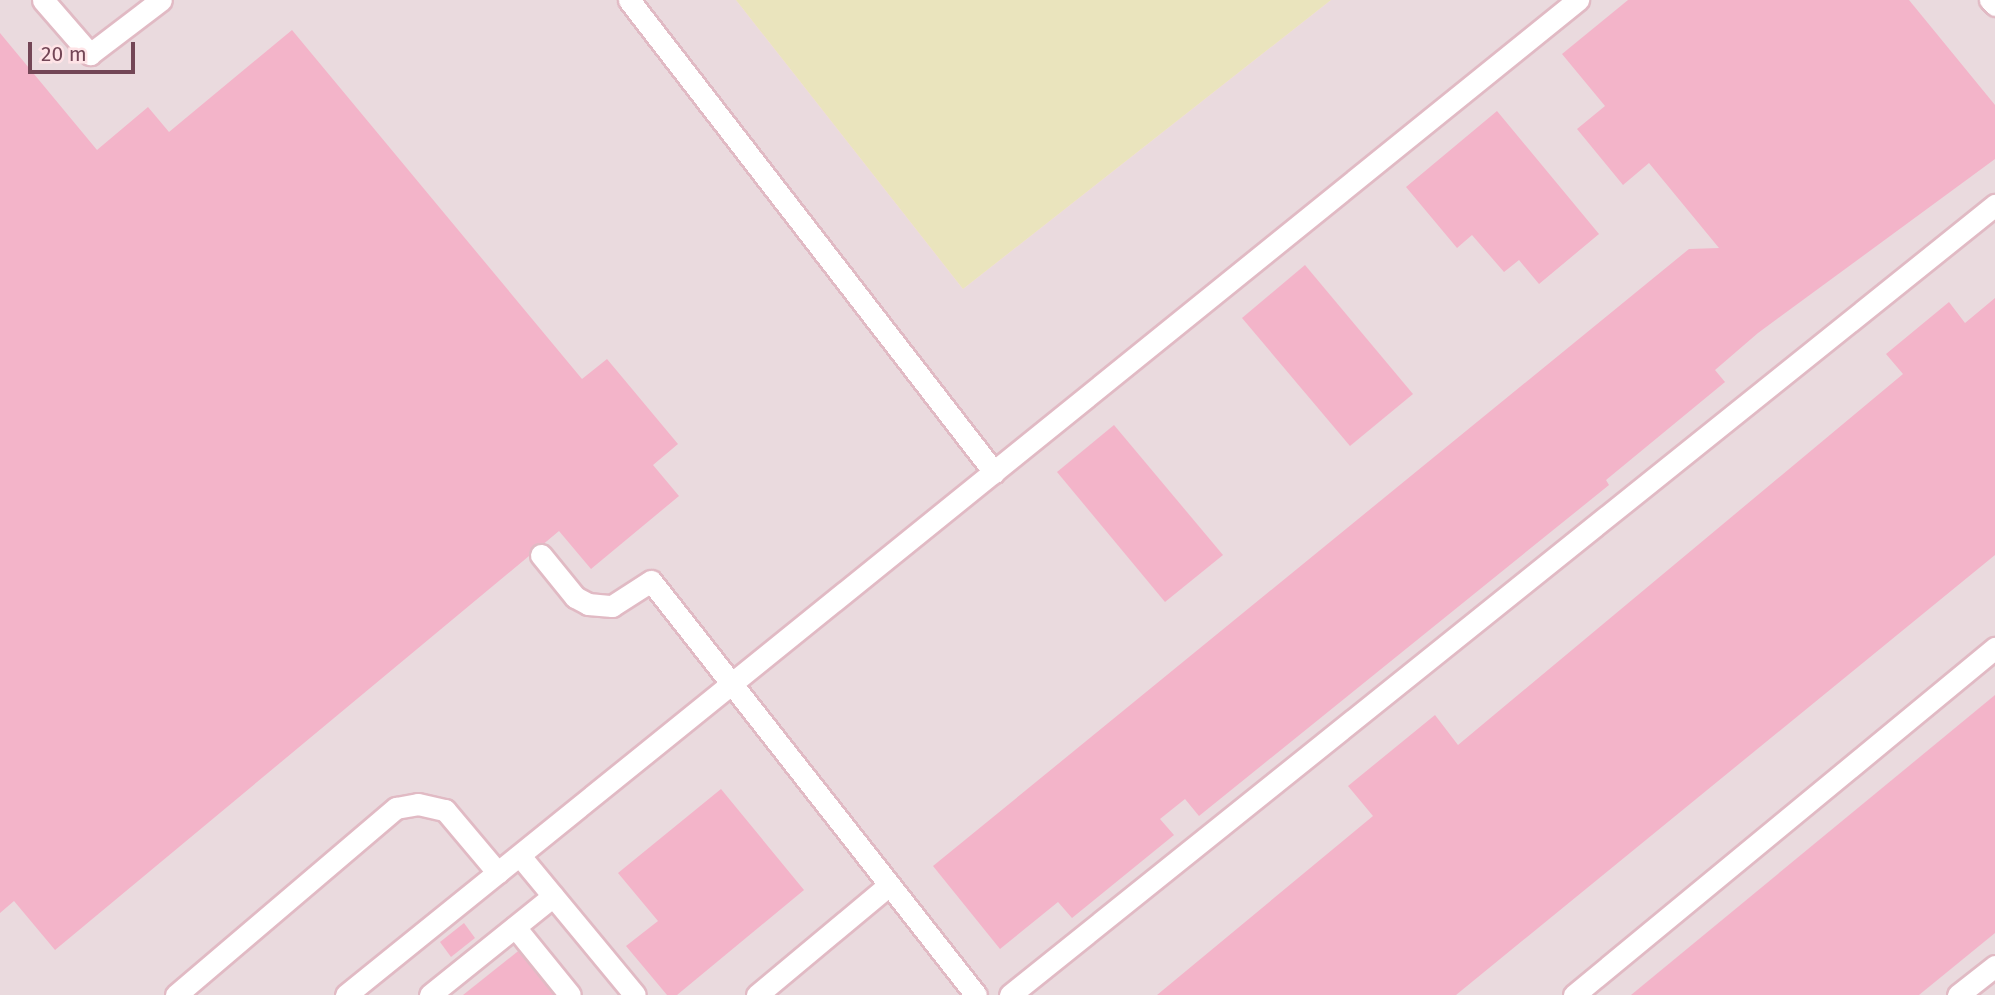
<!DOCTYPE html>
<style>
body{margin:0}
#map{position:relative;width:1995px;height:995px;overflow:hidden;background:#fddee1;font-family:"Fira Sans",sans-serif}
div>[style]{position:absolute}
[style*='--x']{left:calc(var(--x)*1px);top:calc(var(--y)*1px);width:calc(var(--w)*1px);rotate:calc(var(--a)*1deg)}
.industrial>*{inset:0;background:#eadade}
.green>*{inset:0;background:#eae4bd}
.building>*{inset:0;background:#f3b4c9}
.roads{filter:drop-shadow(2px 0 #e1bac4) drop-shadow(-2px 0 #e1bac4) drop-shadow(0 2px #e1bac4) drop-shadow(0 -2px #e1bac4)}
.service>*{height:21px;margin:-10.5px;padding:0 10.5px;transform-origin:10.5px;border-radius:10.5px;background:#fff}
span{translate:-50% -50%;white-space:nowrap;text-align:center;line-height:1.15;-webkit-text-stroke:6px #ffe4e7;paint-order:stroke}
.scale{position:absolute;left:28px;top:42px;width:107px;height:32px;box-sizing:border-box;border:4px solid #734656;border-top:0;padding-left:9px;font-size:21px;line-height:24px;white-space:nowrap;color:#734656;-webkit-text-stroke:5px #ffe4e7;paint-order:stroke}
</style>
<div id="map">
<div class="industrial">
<i style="clip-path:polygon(0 0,736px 0,963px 289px,1331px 0,1995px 0,1995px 995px,0 995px)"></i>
</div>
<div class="green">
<i style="clip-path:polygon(736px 0,1331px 0,963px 289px)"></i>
</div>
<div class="building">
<i style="clip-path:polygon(1628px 0,1909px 0,1995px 105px,1995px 159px,1758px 333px,1715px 370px,1725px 382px,1606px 480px,1609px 485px,1199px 816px,1185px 799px,1160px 819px,1174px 835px,1072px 918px,1058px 902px,1000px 949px,933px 866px,1689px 249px,1719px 248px,1649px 163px,1623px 185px,1577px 129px,1605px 106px,1562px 54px)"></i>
<i style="clip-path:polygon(292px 30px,582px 379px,607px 359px,678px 444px,653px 465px,679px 496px,591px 569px,559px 531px,55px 950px,14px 901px,0 913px,0 33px,97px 150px,148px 107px,169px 132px)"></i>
<i style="clip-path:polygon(1497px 111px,1599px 234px,1539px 284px,1519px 260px,1504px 272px,1472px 235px,1457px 248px,1406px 187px)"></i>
<i style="clip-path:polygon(1305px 265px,1413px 394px,1350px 446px,1242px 318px)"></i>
<i style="clip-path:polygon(1995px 298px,1995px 555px,1456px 995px,1157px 995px,1373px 816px,1348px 786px,1435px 715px,1458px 745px,1903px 374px,1886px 354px,1949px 302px,1965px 323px)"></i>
<i style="clip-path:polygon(1114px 425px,1223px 555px,1165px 602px,1057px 472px)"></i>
<i style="clip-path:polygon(1995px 695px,1995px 933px,1919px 995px,1631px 995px)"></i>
<i style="clip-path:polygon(721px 789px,804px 890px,677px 995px,667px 995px,626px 946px,658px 921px,618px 873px)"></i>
<i style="clip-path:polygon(464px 923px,475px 938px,451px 957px,440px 942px)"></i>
<i style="clip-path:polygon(522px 948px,559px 995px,463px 995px)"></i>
</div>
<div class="roads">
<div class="service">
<i style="--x:43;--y:0;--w:72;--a:49"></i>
<i style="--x:90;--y:54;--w:89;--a:-37.3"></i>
<i style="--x:629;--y:0;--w:597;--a:52.29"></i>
<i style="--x:1990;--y:0;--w:7;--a:45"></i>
<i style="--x:541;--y:555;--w:54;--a:51"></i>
<i style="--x:575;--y:597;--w:15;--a:28"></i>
<i style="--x:588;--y:604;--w:24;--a:5"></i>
<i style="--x:612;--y:606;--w:46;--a:-32.7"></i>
<i style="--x:651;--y:581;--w:526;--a:51.87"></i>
<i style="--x:520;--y:856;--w:180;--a:50.4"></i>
<i style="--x:515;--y:927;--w:87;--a:51"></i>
<i style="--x:176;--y:995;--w:289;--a:-40.4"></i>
<i style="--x:396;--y:808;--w:22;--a:-10"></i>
<i style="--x:418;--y:804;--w:28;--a:13"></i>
<i style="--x:445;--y:810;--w:82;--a:49.9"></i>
<i style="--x:346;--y:995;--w:1584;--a:-38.93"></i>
<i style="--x:430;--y:995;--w:158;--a:-38.8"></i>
<i style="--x:757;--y:995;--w:172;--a:-39.8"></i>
<i style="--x:1010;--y:995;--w:1263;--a:-38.73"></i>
<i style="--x:1574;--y:995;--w:546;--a:-39.5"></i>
<i style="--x:1958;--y:995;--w:47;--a:-38.1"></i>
</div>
</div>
<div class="scale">20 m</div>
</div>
